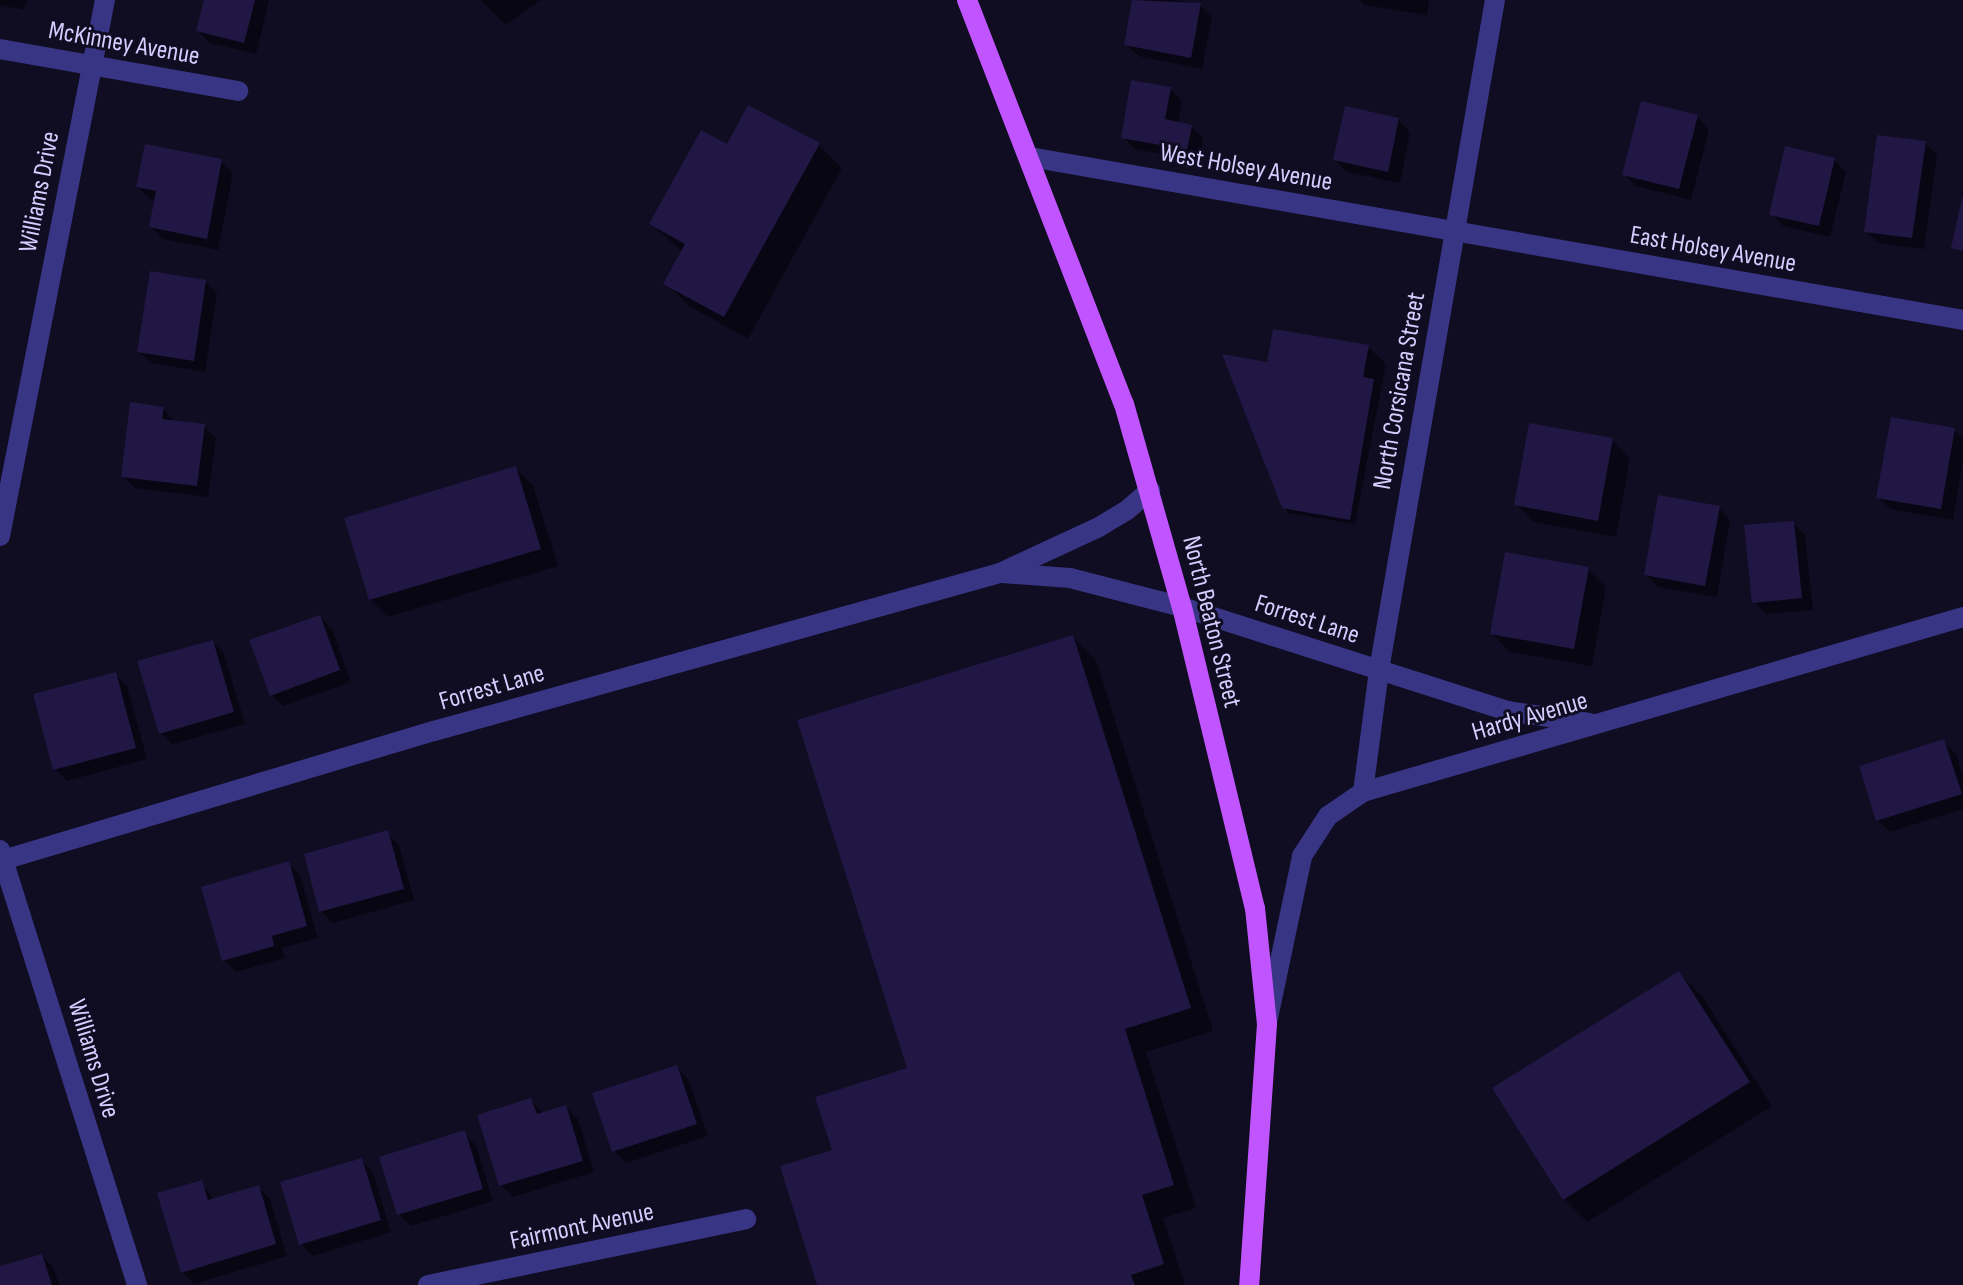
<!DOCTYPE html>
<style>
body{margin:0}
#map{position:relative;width:1963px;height:1285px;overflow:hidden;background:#100c22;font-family:"Sofia Sans Condensed",sans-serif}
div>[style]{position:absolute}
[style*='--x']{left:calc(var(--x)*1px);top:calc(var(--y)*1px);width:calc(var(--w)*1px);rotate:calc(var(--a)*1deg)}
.shadow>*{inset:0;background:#0007}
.building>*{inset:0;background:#211744}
.minor>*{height:20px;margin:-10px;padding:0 10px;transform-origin:10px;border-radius:10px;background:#383584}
.major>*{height:20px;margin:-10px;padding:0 10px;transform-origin:10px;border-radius:10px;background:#c055ff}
span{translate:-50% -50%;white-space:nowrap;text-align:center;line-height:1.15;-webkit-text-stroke:6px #100c22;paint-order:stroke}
.street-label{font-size:26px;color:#d4ceff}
</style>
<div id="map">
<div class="shadow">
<i style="clip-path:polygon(0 0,27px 0,24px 10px,0 5px)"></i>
<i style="clip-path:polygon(206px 0,269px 0,256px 54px,210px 43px,198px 31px)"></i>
<i style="clip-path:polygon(481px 0,541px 0,506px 25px)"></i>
<i style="clip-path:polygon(1134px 0,1175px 0,1200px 5px,1212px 17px,1202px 69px,1138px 56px,1126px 44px)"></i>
<i style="clip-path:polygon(1360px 0,1429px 0,1427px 15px,1364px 5px)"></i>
<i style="clip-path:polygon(1170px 89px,1182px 101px,1178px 124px,1191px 126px,1203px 138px,1199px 161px,1135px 149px,1123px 137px)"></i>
<i style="clip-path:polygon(1697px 117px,1709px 129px,1691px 200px,1636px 186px,1624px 174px)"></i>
<i style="clip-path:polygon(1398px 120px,1410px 132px,1400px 183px,1347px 172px,1335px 160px)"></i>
<i style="clip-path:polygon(1925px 143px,1937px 155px,1924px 249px,1878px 243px,1866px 231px)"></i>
<i style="clip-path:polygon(819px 145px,842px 168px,748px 339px,689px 306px,666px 283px,683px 252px,651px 224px,728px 147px)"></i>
<i style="clip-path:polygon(1834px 160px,1846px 172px,1830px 237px,1783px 226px,1771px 214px)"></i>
<i style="clip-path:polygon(221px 161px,233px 173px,218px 250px,163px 239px,151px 227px,157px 200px,150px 199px,138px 187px)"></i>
<i style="clip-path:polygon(205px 281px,217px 293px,205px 372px,151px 363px,139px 351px)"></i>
<i style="clip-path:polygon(1368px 347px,1386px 364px,1355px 524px,1289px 513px,1284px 507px,1269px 364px)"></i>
<i style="clip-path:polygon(163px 408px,175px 423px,204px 426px,216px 438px,208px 497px,135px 488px,123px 476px)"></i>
<i style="clip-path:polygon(1954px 430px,1963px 439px,1963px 461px,1953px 520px,1890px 509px,1878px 497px)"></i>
<i style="clip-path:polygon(1612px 440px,1630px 458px,1616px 537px,1534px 522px,1516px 504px)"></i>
<i style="clip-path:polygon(515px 468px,533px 486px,558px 566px,388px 617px,370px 599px)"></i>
<i style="clip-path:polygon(1719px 508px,1730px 520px,1717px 597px,1658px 587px,1646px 575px)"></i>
<i style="clip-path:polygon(1793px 523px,1805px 535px,1813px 610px,1766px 614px,1754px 602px)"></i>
<i style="clip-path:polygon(1588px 569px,1606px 587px,1592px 666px,1510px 652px,1493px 634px)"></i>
<i style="clip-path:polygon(320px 617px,332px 629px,351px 682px,283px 706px,271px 694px)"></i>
<i style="clip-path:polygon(1072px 637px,1096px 660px,1213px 1031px,1146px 1052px,1196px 1208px,1163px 1218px,1185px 1285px,819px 1285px,834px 1151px,909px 1070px)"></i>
<i style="clip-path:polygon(213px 642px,224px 654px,245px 724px,172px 744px,160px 732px)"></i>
<i style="clip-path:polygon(115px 674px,127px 686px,147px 759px,67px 781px,55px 769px)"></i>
<i style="clip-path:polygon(1944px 742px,1956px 754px,1963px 776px,1963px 809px,1890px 832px,1878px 820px)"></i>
<i style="clip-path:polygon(387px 833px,399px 845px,414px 900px,333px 923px,321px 911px)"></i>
<i style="clip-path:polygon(288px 864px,300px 875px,318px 938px,282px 948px,285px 958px,236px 972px,224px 960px)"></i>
<i style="clip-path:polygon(1679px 973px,1702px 996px,1772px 1106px,1587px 1222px,1564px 1199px)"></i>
<i style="clip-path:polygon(676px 1067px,688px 1079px,708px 1136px,626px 1163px,614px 1151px)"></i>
<i style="clip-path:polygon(531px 1100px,543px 1114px,566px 1107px,578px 1119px,594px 1172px,513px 1197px,501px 1185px)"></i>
<i style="clip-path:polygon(464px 1133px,476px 1145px,493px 1201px,411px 1226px,399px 1214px)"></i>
<i style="clip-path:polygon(361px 1160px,373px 1172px,391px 1232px,313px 1256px,301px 1244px)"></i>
<i style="clip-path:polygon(201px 1183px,215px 1200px,258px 1187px,270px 1199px,287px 1256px,194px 1284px,182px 1272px)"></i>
<i style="clip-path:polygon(42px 1256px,54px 1268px,59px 1285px,0 1285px,0 1268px)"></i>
</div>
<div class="building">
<i style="clip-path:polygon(204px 0,255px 0,244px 43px,196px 31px)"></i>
<i style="clip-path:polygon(1132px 0,1201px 3px,1191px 58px,1124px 45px)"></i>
<i style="clip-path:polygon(1131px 80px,1171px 87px,1165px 119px,1192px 125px,1187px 150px,1121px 138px)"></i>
<i style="clip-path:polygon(1641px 101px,1698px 115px,1679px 189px,1622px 175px)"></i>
<i style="clip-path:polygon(748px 105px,820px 143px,724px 317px,663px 284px,685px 244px,649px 224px,701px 130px,727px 144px)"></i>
<i style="clip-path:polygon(1345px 106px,1399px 118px,1388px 172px,1333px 160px)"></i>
<i style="clip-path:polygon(1877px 135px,1926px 141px,1912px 238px,1864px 232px)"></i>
<i style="clip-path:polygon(145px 144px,222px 159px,207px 239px,149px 227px,156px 191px,136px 187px)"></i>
<i style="clip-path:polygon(1785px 146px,1835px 158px,1819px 226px,1769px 215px)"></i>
<i style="clip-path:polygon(1962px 198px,1963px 198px,1963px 251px,1951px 248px)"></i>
<i style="clip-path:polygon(150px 271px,206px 280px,194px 361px,137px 352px)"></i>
<i style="clip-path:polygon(1273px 329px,1369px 345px,1363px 377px,1374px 379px,1350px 520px,1282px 508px,1222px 354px,1267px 362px)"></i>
<i style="clip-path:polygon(130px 402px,164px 407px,162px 419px,205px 424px,197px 486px,121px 477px)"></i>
<i style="clip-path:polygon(1891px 417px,1955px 428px,1941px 509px,1876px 498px)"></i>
<i style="clip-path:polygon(1529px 423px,1613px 438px,1598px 521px,1514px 505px)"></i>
<i style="clip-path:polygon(516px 466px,541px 549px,369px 600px,344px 518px)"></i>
<i style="clip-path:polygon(1658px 495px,1720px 506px,1705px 586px,1644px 575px)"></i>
<i style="clip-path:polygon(1794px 521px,1802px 598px,1752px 603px,1744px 525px)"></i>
<i style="clip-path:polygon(1505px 552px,1589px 567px,1574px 649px,1490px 634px)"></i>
<i style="clip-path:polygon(320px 615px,340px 670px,270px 696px,249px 640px)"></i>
<i style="clip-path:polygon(1073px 635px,1191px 1008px,1125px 1029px,1174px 1185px,1142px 1195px,1164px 1264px,1131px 1275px,1135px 1285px,817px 1285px,780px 1166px,832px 1150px,815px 1097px,907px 1068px,797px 720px)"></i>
<i style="clip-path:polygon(213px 640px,234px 712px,159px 734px,137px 661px)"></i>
<i style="clip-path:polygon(116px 672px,136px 748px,53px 770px,33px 694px)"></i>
<i style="clip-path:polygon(1944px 739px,1962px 794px,1876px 821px,1859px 766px)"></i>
<i style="clip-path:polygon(388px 830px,404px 889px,319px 912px,304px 854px)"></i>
<i style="clip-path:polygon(289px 861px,307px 926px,272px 936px,274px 946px,222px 961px,201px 887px)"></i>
<i style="clip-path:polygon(1679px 971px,1750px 1082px,1563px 1200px,1492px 1088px)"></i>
<i style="clip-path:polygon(677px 1065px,697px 1124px,612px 1152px,592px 1093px)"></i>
<i style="clip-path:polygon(531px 1098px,537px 1114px,566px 1105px,583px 1161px,499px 1186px,477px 1115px)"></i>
<i style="clip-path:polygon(465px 1130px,483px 1189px,397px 1215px,379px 1157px)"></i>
<i style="clip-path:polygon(362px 1158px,381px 1220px,299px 1245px,280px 1182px)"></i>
<i style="clip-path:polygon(202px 1180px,208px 1200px,259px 1185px,276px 1244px,181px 1273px,157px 1193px)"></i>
<i style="clip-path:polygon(42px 1254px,52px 1285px,0 1285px,0 1266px)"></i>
</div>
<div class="minor">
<i style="--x:0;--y:49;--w:242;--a:10"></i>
<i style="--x:1030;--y:157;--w:947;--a:9.91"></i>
<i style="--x:0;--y:536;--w:546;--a:-78.92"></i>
<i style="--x:1002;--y:573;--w:68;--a:4.2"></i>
<i style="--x:1070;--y:578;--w:116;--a:14.5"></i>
<i style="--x:1182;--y:607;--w:341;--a:17.7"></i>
<i style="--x:1507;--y:711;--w:83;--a:8.3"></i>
<i style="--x:1363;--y:792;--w:123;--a:-82.5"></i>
<i style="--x:1379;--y:670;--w:680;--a:-80.18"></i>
<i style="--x:0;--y:850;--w:456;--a:72.5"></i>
<i style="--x:0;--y:861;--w:453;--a:-16.7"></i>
<i style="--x:434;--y:731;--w:588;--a:-15.6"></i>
<i style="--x:1000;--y:573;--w:109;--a:-24.9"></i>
<i style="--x:1099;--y:527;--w:31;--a:-31"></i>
<i style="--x:1126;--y:511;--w:32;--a:-41"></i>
<i style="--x:1268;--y:1018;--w:166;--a:-78.1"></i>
<i style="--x:1302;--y:856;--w:48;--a:-57"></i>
<i style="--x:1328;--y:816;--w:42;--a:-34.4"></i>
<i style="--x:1363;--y:792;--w:625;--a:-16.26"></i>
<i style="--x:428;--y:1285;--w:325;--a:-11.7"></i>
</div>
<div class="major">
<i style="--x:967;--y:0;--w:433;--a:68.8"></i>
<i style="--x:1124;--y:404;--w:211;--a:74.1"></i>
<i style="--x:1182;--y:607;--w:310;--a:76.4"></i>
<i style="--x:1255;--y:908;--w:117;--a:84.1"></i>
<i style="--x:1267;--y:1024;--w:262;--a:93.9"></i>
</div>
<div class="street-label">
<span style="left:124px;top:44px;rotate:10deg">McKinney Avenue</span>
<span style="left:1246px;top:168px;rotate:10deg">West Holsey Avenue</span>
<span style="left:40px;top:192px;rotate:-79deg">Williams Drive</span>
<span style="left:1713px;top:250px;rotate:10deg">East Holsey Avenue</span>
<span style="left:1400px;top:391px;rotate:-80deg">North Corsicana Street</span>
<span style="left:1307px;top:620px;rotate:18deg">Forrest Lane</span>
<span style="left:1211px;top:622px;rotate:76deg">North Beaton Street</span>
<span style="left:492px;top:688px;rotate:-16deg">Forrest Lane</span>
<span style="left:1530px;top:717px;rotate:-16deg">Hardy Avenue</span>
<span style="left:93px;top:1059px;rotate:73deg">Williams Drive</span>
<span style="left:582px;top:1227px;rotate:-12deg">Fairmont Avenue</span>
</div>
</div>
